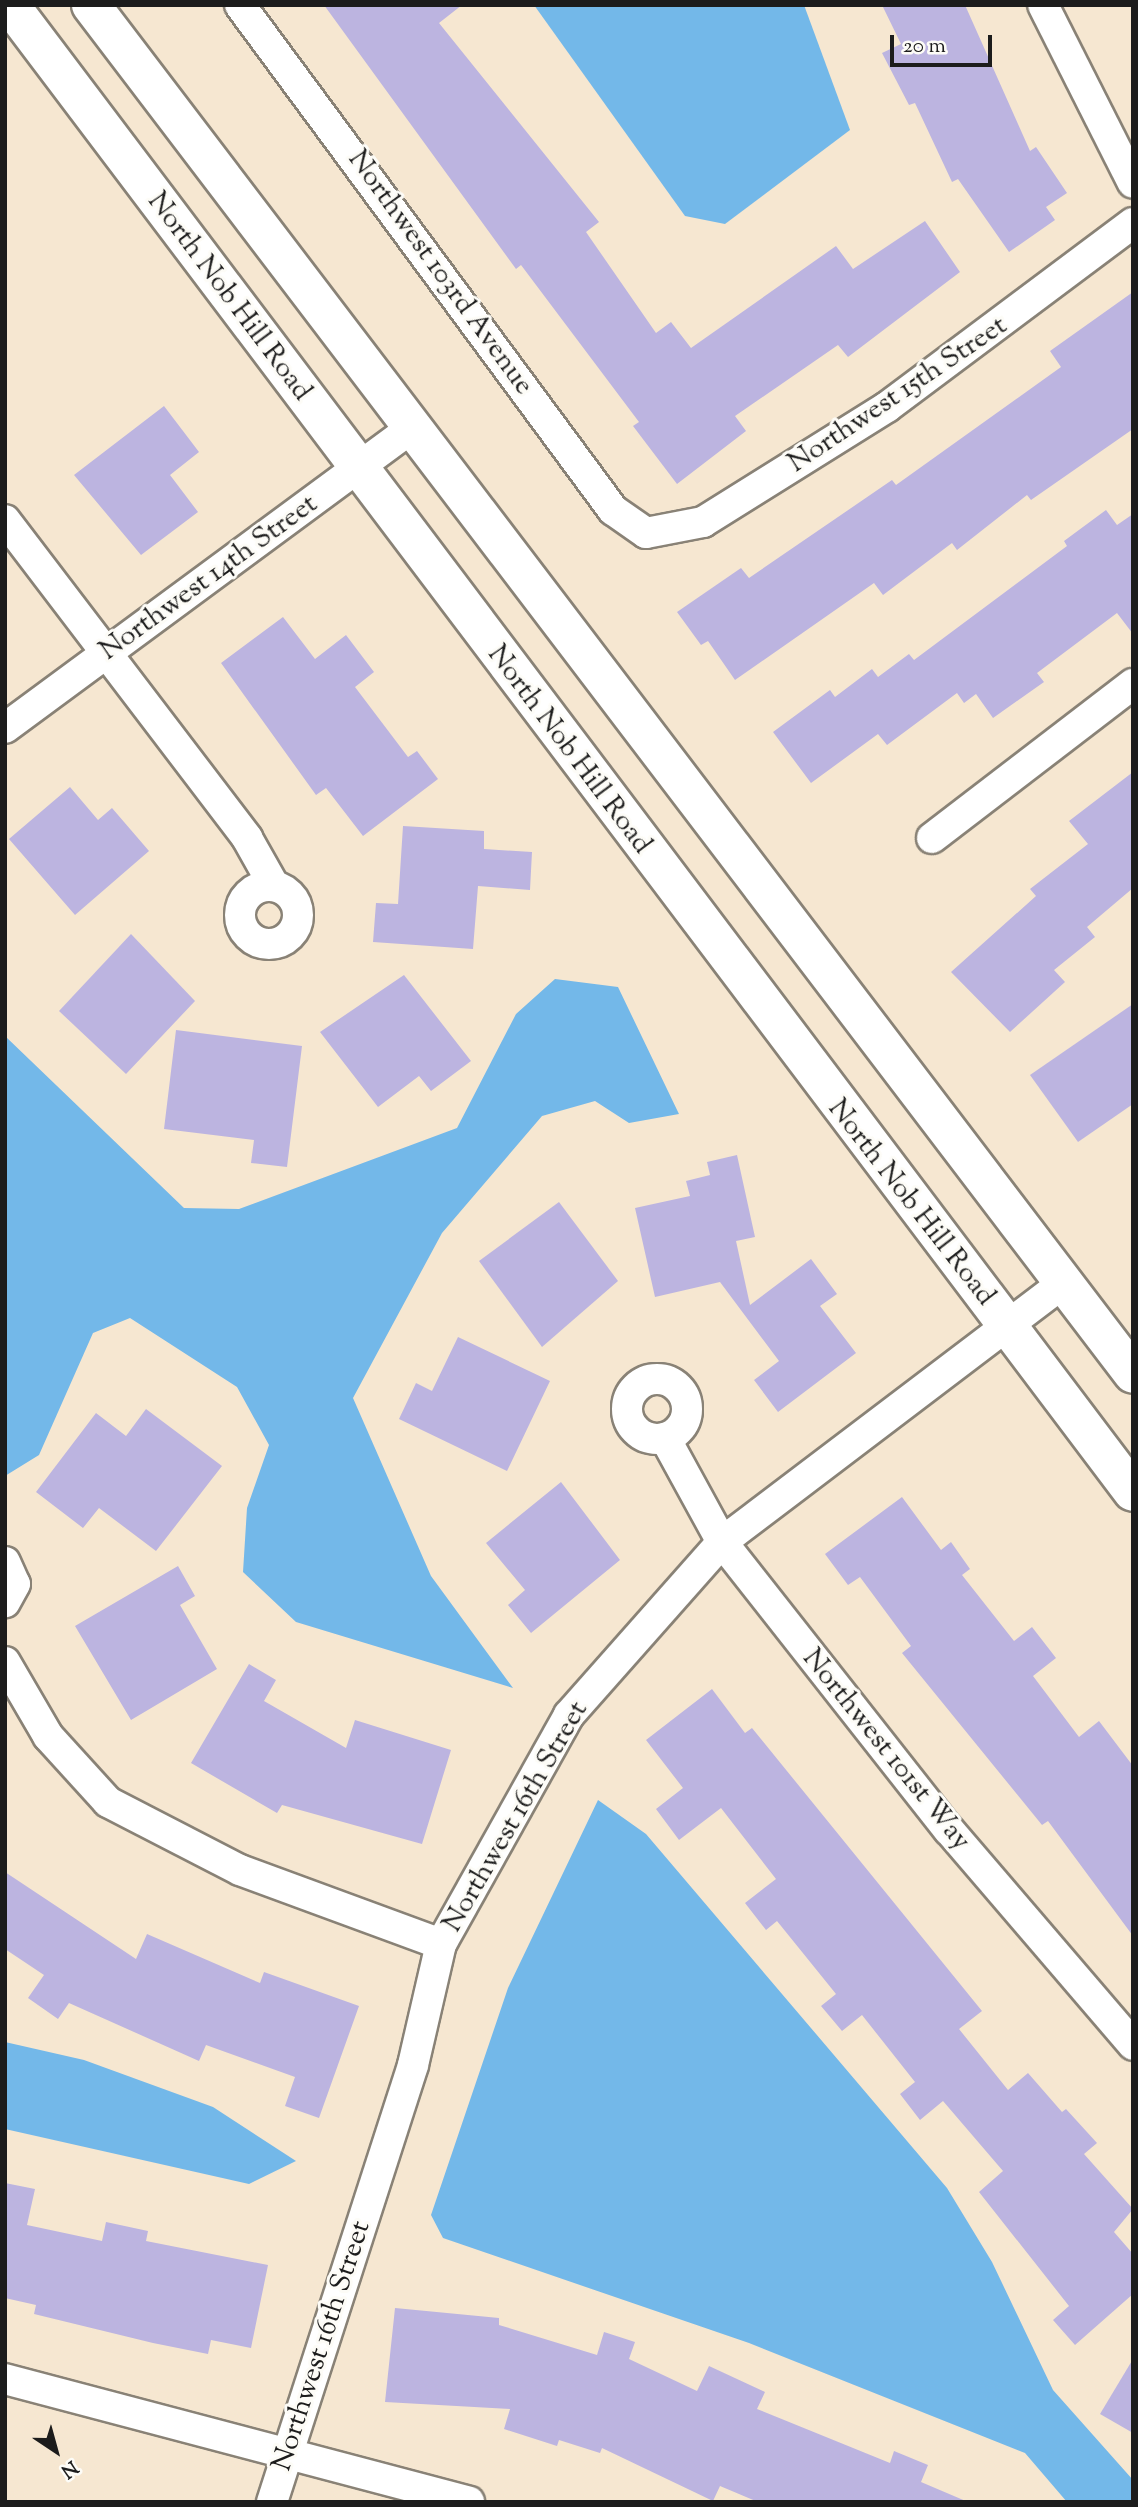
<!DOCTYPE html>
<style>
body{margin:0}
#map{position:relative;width:1138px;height:2507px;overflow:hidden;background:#f6e7d1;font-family:"Sorts Mill Goudy",serif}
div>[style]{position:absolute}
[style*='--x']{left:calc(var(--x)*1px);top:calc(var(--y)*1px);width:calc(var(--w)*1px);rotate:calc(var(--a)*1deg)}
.water>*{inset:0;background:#73b8e9}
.building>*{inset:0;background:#bcb4e0}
.roads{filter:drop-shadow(2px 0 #898276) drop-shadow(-2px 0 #898276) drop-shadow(0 2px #898276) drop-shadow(0 -2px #898276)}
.street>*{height:30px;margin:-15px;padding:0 15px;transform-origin:15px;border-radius:15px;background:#fff}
.street>.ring{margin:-15px;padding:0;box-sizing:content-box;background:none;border:30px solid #fff;border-radius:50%}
.secondary>*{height:38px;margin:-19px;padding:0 19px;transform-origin:19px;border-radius:19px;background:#fff}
span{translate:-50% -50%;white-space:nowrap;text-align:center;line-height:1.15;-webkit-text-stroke:6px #fdfcf7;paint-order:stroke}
.street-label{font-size:28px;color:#1c1c1c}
.frame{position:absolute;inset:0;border:7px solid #1c1c1c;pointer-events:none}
.north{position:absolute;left:21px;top:2416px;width:70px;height:70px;-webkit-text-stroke:5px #fdfcf7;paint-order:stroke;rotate:144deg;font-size:19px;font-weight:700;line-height:28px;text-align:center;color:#1c1c1c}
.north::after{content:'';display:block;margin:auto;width:24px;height:32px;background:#1c1c1c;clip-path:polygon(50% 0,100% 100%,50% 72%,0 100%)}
.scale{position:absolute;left:890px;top:35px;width:102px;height:32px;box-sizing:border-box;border:4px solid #1c1c1c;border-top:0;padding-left:9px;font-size:21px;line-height:24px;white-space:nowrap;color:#1c1c1c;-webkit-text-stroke:5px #fdfcf7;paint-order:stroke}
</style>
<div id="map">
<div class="water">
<i style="clip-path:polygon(534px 5px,804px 5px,850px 130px,725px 224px,685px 216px)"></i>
<i style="clip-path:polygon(555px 979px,618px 987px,679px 1114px,629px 1123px,595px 1101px,542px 1116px,442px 1233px,353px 1398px,431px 1576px,513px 1688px,296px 1622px,243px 1572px,247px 1508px,269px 1445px,237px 1387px,130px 1318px,93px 1333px,39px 1455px,5px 1476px,5px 1036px,184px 1208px,239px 1209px,457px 1128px,516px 1014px)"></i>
<i style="clip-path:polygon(598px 1800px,646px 1834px,947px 2188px,992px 2262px,1053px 2390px,1133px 2480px,1133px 2502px,1067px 2502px,1025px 2453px,749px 2343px,443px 2238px,431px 2215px,508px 1988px)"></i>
<i style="clip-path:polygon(5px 2042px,84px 2060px,213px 2107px,296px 2161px,249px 2184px,5px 2129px)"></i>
</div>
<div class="building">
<i style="clip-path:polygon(324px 5px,462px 5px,439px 23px,599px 222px,586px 232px,656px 333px,671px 322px,691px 348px,836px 246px,853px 269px,925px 221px,960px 272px,848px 357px,838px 345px,735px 416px,746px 431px,677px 484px,633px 426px,639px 422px,521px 265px,516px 269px)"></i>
<i style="clip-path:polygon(882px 5px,965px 5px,1030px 151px,1036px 147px,1067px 193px,1046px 207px,1055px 220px,1009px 252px,958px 179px,952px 182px,915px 103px,909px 105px,882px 53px,901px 44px)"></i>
<i style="clip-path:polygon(1133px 292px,1133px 429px,1031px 500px,1027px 495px,957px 550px,952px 543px,883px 595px,874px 583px,735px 680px,708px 641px,701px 645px,677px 612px,741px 568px,749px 578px,892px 480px,896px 485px,1061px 367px,1050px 351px)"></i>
<i style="clip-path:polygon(164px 406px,199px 452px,170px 475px,198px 512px,141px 555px,74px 475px)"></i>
<i style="clip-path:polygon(1106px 510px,1117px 525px,1133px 514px,1133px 634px,1117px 613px,1037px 673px,1044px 682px,993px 718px,976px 694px,964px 703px,957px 693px,887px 745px,878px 734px,811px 783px,773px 732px,830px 690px,835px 697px,872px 669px,878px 677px,909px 654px,914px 660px,1067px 546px,1064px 541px)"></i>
<i style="clip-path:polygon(283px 617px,315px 659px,346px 635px,374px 672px,355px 687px,408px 757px,417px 751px,438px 779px,363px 836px,326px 788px,316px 795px,221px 663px)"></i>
<i style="clip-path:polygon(1133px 772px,1133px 888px,1087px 927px,1095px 937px,1054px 970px,1065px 982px,1010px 1032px,951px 972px,1036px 896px,1030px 889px,1088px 844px,1069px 821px)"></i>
<i style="clip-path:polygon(70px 787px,98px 820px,112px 808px,149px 851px,75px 915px,9px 839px)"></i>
<i style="clip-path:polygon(403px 826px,484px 831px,484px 849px,532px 852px,530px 890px,478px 886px,473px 949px,373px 942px,376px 903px,398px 904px)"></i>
<i style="clip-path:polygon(131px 934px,195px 1001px,126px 1074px,59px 1011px)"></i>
<i style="clip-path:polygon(404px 975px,471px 1061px,431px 1091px,419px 1076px,378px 1107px,320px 1032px)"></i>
<i style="clip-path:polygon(1133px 1004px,1133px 1104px,1078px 1142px,1030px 1075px)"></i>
<i style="clip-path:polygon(176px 1030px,302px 1046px,287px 1167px,251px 1163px,254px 1140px,164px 1129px)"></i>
<i style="clip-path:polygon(737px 1155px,755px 1237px,736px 1241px,750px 1305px,811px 1259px,837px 1294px,820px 1306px,856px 1353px,778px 1412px,754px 1380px,779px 1361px,720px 1282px,655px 1297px,635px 1208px,690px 1196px,686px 1181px,710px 1175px,707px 1162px)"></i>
<i style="clip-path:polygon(559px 1202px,618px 1281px,542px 1347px,479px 1261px)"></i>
<i style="clip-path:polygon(458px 1337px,550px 1381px,507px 1471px,399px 1419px,416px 1383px,432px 1391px)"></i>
<i style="clip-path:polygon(146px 1409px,222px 1466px,156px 1551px,99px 1508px,83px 1528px,36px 1492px,96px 1413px,126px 1436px)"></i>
<i style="clip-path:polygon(561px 1482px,620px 1560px,531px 1633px,508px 1605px,525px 1590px,486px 1543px)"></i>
<i style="clip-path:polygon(902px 1497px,941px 1550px,951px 1542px,970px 1569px,962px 1575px,1014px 1641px,1032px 1627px,1056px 1658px,1033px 1676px,1079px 1737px,1099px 1721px,1133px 1766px,1133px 1936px,1048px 1821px,1042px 1825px,902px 1653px,911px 1646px,860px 1577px,848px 1585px,825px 1554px)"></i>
<i style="clip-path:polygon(178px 1566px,195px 1596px,180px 1605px,217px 1669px,131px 1720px,75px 1626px)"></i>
<i style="clip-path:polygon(249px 1664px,276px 1680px,264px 1701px,346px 1748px,355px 1720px,451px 1750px,422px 1844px,282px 1805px,277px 1813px,191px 1763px)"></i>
<i style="clip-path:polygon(712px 1689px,745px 1733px,752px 1728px,982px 2011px,959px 2029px,1008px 2090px,1028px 2073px,1062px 2112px,1066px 2109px,1097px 2143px,1084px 2154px,1133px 2209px,1114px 2232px,1133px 2254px,1133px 2294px,1075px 2345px,1053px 2320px,1069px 2306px,979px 2192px,1003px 2171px,943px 2101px,920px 2120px,900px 2094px,915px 2082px,862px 2015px,842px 2031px,821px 2006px,836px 1994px,777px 1921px,766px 1930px,745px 1903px,776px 1879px,721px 1808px,679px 1840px,656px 1809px,683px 1788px,646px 1740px)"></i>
<i style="clip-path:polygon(5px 1872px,136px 1959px,147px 1934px,260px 1983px,264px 1972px,359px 2006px,319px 2118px,285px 2106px,295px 2077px,206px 2045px,199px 2061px,69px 2003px,58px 2019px,28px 1998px,44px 1975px,5px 1949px)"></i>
<i style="clip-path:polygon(5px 2183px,35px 2189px,27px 2225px,102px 2241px,106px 2222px,148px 2231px,146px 2241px,268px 2265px,251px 2348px,211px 2340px,208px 2354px,153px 2343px,34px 2314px,36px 2305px,5px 2298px)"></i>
<i style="clip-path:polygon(395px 2308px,499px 2318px,499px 2325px,597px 2355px,604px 2332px,635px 2342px,629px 2359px,697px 2391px,709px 2366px,765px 2392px,757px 2409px,890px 2463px,894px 2451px,928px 2465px,921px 2482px,968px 2502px,758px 2502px,720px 2486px,713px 2501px,602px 2448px,600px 2453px,559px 2440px,557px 2446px,504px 2429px,510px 2409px,385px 2402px)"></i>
<i style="clip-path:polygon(1133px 2359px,1133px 2433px,1100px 2414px)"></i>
</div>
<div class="roads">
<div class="street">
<i style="--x:240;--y:5;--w:628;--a:53.55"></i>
<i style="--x:613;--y:510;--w:40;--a:34.9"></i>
<i style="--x:646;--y:533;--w:58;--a:-10.9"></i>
<i style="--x:703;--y:522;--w:217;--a:-32"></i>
<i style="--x:887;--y:407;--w:307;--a:-36.8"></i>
<i style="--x:1043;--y:5;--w:199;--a:63.2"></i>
<i style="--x:5;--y:520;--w:400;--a:52.7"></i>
<i style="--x:247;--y:838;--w:55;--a:60.6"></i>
<i style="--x:5;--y:728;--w:507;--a:-36.42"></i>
<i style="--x:932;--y:838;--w:253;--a:-37.5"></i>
<i class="ring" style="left:240px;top:886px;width:28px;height:28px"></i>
<i class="ring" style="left:627px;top:1379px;width:30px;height:30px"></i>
<i style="--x:665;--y:1438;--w:119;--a:61.3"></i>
<i style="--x:722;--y:1542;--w:367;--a:51.8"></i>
<i style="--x:949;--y:1830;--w:283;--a:49.4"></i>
<i style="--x:5;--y:1562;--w:24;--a:66"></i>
<i style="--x:15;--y:1584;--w:21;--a:119"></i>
<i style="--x:5;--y:1662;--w:86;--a:59.8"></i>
<i style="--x:48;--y:1736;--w:89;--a:47.7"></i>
<i style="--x:108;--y:1802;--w:148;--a:27.3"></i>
<i style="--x:240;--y:1870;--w:214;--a:20.2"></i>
<i style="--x:5;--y:2379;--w:480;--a:14.8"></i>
<i style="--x:272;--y:2502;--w:459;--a:-72.1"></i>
<i style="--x:413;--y:2065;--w:124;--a:-77"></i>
<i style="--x:441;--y:1944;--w:262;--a:-60.8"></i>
<i style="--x:569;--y:1715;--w:231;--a:-48.5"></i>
<i style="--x:722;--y:1542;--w:427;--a:-37.2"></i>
</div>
<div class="secondary">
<i style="--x:10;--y:5;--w:1863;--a:52.94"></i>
<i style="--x:91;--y:5;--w:1720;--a:52.72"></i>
</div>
</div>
<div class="street-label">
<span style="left:440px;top:273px;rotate:54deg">Northwest 103rd Avenue</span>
<span style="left:229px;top:297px;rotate:53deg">North Nob Hill Road</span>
<span style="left:898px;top:395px;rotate:-34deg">Northwest 15th Street</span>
<span style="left:209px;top:578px;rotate:-36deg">Northwest 14th Street</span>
<span style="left:569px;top:750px;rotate:53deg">North Nob Hill Road</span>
<span style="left:911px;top:1203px;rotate:52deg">North Nob Hill Road</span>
<span style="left:886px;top:1750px;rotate:51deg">Northwest 101st Way</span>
<span style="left:516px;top:1817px;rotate:-60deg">Northwest 16th Street</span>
<span style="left:322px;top:2346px;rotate:-72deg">Northwest 16th Street</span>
</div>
<div class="frame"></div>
<div class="north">N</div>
<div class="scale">20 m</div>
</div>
